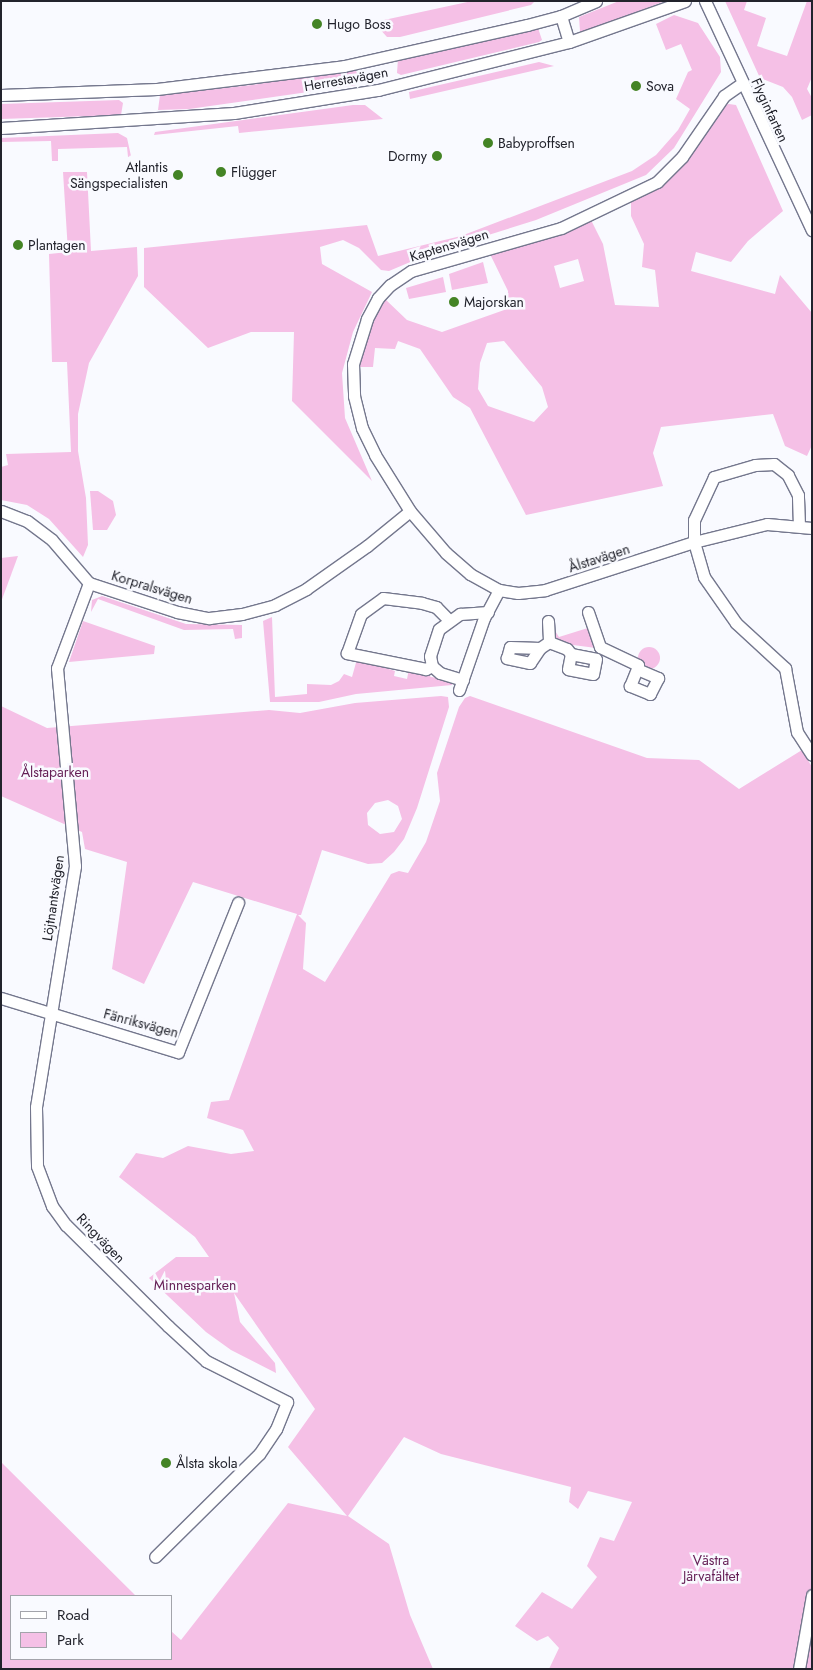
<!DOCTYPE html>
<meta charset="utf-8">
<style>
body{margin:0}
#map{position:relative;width:813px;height:1670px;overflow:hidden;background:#f9faff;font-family:Jost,sans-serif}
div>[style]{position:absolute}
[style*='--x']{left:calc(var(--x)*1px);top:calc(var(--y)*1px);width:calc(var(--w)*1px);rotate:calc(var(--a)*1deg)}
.green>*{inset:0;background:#f5c0e6}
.round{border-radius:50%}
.roads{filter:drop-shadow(1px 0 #74778d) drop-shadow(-1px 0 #74778d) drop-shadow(0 1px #74778d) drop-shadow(0 -1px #74778d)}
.minor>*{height:11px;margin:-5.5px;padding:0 5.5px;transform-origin:5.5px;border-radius:5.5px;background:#fff}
.dots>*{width:14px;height:14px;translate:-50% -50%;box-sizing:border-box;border:2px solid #f9faff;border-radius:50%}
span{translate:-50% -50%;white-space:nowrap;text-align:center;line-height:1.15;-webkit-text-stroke:5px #f9faff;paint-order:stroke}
.poi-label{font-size:14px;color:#22232c}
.left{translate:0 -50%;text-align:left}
.right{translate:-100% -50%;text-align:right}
.street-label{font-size:14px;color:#22232c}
.park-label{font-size:14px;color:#641e55}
.frame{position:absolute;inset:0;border:2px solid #22232c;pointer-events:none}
.legend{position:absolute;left:10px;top:1595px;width:162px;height:65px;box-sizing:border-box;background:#f9faff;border:1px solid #a3a4ab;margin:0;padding:6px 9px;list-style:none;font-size:15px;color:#22232c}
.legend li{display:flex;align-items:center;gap:10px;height:25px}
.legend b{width:25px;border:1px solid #a3a4ab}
</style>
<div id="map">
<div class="green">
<i style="clip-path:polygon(472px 1px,535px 1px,531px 5px,400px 37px,387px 37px,378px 27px,384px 20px)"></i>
<i style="clip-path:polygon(619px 1px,665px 1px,583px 33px,580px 31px,579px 17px)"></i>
<i style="clip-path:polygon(725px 1px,747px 1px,744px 10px,766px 18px,757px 46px,787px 56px,807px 1px,812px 1px,812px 77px,807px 89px,812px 98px,812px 115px,802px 120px,792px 97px,783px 87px,760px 78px)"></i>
<i style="clip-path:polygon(674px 15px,698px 23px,720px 57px,721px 72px,674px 148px,646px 175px,536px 220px,434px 252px,389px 271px,381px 270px,359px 248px,343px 240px,320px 247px,322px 264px,372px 292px,353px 332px,342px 373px,345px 418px,372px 481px,292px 401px,294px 332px,251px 332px,208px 348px,144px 287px,144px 248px,367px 225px,378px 256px,461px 236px,632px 171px,656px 155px,678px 130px,690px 109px,676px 99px,688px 72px,692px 70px,681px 44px,666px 50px,656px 24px)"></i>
<i style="clip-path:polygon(537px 25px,542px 40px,539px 42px,401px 75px,397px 73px,398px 59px)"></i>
<i style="clip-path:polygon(539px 62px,554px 66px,410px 99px,409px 92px)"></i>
<i style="clip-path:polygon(355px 68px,360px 82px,357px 85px,189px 109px,158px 110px,160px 95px,252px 85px)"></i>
<i style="clip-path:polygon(119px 100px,123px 103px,121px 115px,1px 119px,1px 104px)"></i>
<i style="clip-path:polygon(evenodd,729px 104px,736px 105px,783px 211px,748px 241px,731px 262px,696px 252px,691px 271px,775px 294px,780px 275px,812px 313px,812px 445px,807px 456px,785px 446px,773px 414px,661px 427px,653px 453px,663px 486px,526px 515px,470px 408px,453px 397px,420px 349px,398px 341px,395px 349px,375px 348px,373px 367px,356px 367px,372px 314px,385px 299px,407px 320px,442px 332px,507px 309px,508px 291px,490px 254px,591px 220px,603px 244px,615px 305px,659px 307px,655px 270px,642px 267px,644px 244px,631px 216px,631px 201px,652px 191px,682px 162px,719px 106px,729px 104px,578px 259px,584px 281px,560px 288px,554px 266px,578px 259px,729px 104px,504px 341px,542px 387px,548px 407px,534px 422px,488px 406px,478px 389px,480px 363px,487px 343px,504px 341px)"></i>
<i style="clip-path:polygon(353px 105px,365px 105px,383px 119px,239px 133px,238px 126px,154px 135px,155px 132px)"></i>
<i style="clip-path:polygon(118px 133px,127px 138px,131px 156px,128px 157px,127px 147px,58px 149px,58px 161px,52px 161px,51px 141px,1px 142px,1px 138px)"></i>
<i style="clip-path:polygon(63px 172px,87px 172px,91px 251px,137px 247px,138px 276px,89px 363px,78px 414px,78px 451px,86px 498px,88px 545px,83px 557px,49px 519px,27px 505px,1px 500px,1px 467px,8px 465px,6px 454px,71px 452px,67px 362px,52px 362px,49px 254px,68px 252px)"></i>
<i style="clip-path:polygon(483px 262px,488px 283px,452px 290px,449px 274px)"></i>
<i style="clip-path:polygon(443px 277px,446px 292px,409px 299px,406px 288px)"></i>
<i style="clip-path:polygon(90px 491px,98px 491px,113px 501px,116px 515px,107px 530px,93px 530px)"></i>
<i style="clip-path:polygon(18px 556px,1px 602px,1px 558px)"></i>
<i style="clip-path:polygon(102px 596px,186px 624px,242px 625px,242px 638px,235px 639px,233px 629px,184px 630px,98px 599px,91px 612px,92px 600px)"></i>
<i style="clip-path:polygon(272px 617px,275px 697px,307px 694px,307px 684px,331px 685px,339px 681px,344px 674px,352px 677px,357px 659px,395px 671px,394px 676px,407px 679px,409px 669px,425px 672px,431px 677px,452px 680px,452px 685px,356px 694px,319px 702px,270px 702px,263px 621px)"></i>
<i style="clip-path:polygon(83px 621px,155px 646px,154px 654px,69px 662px)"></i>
<i style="clip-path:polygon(552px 626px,559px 637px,591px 627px,596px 648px,573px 645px,572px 650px,552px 642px)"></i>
<i class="round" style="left:638px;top:647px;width:22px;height:22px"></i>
<i style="clip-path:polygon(evenodd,441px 696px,448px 697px,449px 707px,417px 808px,404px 839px,394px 852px,382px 863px,368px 864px,322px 850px,301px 915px,298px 915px,306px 923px,303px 969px,325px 982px,391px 874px,399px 871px,408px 873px,426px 842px,440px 801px,437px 773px,459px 707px,465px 698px,470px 696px,647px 758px,699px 760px,739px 789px,802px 750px,812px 767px,812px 1669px,549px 1669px,559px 1648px,548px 1636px,537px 1641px,515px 1626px,542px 1592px,572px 1609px,597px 1577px,587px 1566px,600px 1537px,614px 1541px,632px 1502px,588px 1491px,578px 1509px,569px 1502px,571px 1487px,441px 1454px,404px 1437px,348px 1516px,389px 1544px,410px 1615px,433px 1669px,1px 1669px,1px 1462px,136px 1596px,11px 1596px,11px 1659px,171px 1659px,171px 1631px,181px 1640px,288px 1503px,347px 1516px,288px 1447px,315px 1409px,234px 1293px,240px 1322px,275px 1363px,276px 1373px,231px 1350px,206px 1332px,149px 1278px,176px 1257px,209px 1257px,195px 1237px,119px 1177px,136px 1153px,163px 1158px,188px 1146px,231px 1154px,254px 1151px,243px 1130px,207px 1118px,211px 1102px,229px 1100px,297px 914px,193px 882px,144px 984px,112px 969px,127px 862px,85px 849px,82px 832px,1px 796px,1px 706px,47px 728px,269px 710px,300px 713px,355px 703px,441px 696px,388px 800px,398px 806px,402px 819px,394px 832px,380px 834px,368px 825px,367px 813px,375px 803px,388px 800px)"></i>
</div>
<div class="roads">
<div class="minor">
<i style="--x:705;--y:1;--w:253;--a:65"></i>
<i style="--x:561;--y:16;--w:27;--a:73"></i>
<i style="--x:741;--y:84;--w:21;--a:145"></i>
<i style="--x:724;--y:96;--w:74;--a:124.5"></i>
<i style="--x:682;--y:157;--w:35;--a:135"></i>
<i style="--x:657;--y:182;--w:106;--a:154.4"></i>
<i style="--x:561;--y:228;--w:156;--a:164"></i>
<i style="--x:411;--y:271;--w:25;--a:146"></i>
<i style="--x:390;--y:285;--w:18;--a:133"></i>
<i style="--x:378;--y:298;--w:24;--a:118"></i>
<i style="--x:367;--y:319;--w:47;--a:107.3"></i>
<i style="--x:353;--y:364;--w:32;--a:88"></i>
<i style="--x:354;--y:396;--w:33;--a:76"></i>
<i style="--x:362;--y:428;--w:30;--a:64"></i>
<i style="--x:375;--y:455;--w:66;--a:58"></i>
<i style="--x:410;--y:511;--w:55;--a:49.4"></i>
<i style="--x:446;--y:553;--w:32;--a:41"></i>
<i style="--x:470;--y:574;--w:33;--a:29"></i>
<i style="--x:499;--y:590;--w:19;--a:9"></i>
<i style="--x:518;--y:593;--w:27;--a:-6"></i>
<i style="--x:545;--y:590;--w:157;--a:-17.9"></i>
<i style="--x:694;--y:542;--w:75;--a:-13.9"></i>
<i style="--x:767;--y:524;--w:45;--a:5.1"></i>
<i style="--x:1;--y:95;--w:156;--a:-2.2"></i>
<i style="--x:157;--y:89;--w:188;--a:-7"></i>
<i style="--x:344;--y:66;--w:188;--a:-12.6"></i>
<i style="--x:527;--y:25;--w:35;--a:-15"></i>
<i style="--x:561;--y:16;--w:38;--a:-23"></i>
<i style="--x:1;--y:128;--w:233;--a:-3.7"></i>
<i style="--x:234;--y:113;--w:146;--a:-9.1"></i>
<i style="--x:378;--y:90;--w:197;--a:-14.1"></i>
<i style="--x:569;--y:42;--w:123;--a:-19.5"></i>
<i style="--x:1;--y:511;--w:28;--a:21"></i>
<i style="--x:27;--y:521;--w:31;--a:37"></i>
<i style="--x:52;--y:540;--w:57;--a:49.3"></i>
<i style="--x:89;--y:583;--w:93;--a:18.2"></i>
<i style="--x:177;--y:612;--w:33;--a:11"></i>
<i style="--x:209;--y:618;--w:33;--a:-7"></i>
<i style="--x:242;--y:614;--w:34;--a:-15"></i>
<i style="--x:275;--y:605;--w:35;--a:-27"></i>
<i style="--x:306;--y:589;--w:75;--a:-35.2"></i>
<i style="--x:367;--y:546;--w:55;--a:-39.1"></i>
<i style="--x:799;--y:526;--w:31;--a:-92"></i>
<i style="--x:798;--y:495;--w:22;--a:-117"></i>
<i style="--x:788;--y:475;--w:18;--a:-142"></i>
<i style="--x:774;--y:464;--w:19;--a:177"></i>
<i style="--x:755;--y:465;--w:43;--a:163.7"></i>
<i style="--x:714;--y:477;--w:47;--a:114.9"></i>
<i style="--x:694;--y:520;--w:22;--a:90"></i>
<i style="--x:694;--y:542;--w:36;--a:74"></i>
<i style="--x:704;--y:577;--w:56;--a:55.2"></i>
<i style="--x:736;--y:623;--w:67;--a:42.6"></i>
<i style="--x:785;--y:668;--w:65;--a:79.4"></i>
<i style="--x:797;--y:732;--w:27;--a:57"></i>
<i style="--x:89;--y:583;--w:91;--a:110.6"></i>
<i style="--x:57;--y:668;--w:199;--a:84.8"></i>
<i style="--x:75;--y:866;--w:244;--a:99.2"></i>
<i style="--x:36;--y:1107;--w:59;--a:89"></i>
<i style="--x:37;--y:1166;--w:43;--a:69.4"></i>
<i style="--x:52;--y:1206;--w:24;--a:54"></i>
<i style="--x:66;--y:1225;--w:144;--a:44.7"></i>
<i style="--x:168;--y:1326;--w:52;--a:42.6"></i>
<i style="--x:206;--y:1361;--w:91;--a:26.8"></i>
<i style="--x:287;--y:1402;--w:29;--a:112"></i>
<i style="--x:276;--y:1429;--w:30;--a:124"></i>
<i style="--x:259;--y:1454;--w:146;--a:135.3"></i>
<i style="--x:588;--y:612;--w:37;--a:71"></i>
<i style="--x:600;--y:647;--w:42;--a:25.3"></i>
<i style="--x:638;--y:665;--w:4;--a:104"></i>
<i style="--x:637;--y:669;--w:23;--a:23"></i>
<i style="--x:658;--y:678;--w:18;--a:117"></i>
<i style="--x:650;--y:694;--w:22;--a:-158"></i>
<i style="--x:630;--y:686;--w:18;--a:-68"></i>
<i style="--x:548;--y:621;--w:21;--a:87"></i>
<i style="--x:549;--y:642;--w:19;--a:21"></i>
<i style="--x:567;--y:649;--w:6;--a:51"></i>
<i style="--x:571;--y:654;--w:25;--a:11"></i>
<i style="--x:596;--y:659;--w:15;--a:101"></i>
<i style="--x:593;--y:674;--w:25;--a:-169"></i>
<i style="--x:568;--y:669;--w:15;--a:-79"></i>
<i style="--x:540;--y:648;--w:18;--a:124"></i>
<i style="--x:530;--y:663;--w:24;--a:-168"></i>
<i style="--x:507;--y:658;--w:11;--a:-75"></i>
<i style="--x:510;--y:647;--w:30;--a:2"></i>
<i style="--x:540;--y:648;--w:11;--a:-34"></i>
<i style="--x:432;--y:666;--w:7;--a:153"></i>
<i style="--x:426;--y:669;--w:81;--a:-168.6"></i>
<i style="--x:347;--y:653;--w:41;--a:-70.3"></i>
<i style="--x:361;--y:614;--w:27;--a:-36"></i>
<i style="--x:383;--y:598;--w:39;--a:7"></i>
<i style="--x:422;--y:603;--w:15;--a:16"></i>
<i style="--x:436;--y:607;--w:17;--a:45"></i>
<i style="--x:463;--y:680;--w:24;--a:-163"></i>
<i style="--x:440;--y:673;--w:11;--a:-139"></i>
<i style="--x:432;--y:666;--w:10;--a:-101"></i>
<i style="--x:430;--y:656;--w:28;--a:-72"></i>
<i style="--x:439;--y:629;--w:26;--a:-36"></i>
<i style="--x:460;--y:614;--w:28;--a:-4"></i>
<i style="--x:459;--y:690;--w:76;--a:-70.9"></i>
<i style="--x:484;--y:618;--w:32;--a:-62"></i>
<i style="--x:1;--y:998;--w:185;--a:17"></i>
<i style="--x:178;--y:1052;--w:161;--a:-68.1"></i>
<i style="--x:799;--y:1669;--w:75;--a:-80"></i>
</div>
</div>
<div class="dots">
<i style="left:317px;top:24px;background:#448425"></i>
<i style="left:636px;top:86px;background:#448425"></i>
<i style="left:488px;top:143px;background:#448425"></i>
<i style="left:437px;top:156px;background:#448425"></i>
<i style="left:221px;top:172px;background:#448425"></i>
<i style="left:178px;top:175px;background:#448425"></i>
<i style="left:18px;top:245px;background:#448425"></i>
<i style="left:454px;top:302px;background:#448425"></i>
<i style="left:166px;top:1463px;background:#448425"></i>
</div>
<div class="poi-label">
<span class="left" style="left:327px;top:24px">Hugo Boss</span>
<span class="left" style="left:646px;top:86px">Sova</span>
<span class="left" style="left:498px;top:143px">Babyproffsen</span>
<span class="right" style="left:427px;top:156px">Dormy</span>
<span class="right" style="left:168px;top:175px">Atlantis<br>Sängspecialisten</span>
<span class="left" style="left:231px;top:172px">Flügger</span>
<span class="left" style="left:28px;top:245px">Plantagen</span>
<span class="left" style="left:464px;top:302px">Majorskan</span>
<span class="left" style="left:176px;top:1463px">Ålsta skola</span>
</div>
<div class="street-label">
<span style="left:346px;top:79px;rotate:-10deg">Herrestavägen</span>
<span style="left:770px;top:110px;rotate:65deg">Flyginfarten</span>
<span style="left:449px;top:245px;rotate:-17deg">Kaptensvägen</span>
<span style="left:599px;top:558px;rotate:-18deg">Ålstavägen</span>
<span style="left:152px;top:587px;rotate:17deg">Korpralsvägen</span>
<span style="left:53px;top:898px;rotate:-82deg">Löjtnantsvägen</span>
<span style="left:141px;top:1023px;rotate:15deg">Fänriksvägen</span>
<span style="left:101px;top:1238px;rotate:46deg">Ringvägen</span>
</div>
<div class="park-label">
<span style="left:55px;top:772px">Ålstaparken</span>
<span style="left:195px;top:1285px">Minnesparken</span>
<span style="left:711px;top:1568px">Västra<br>Järvafältet</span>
</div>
<div class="frame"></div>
<ul class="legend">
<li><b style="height:6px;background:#fff"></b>Road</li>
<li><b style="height:14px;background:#f5c0e6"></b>Park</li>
</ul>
</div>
